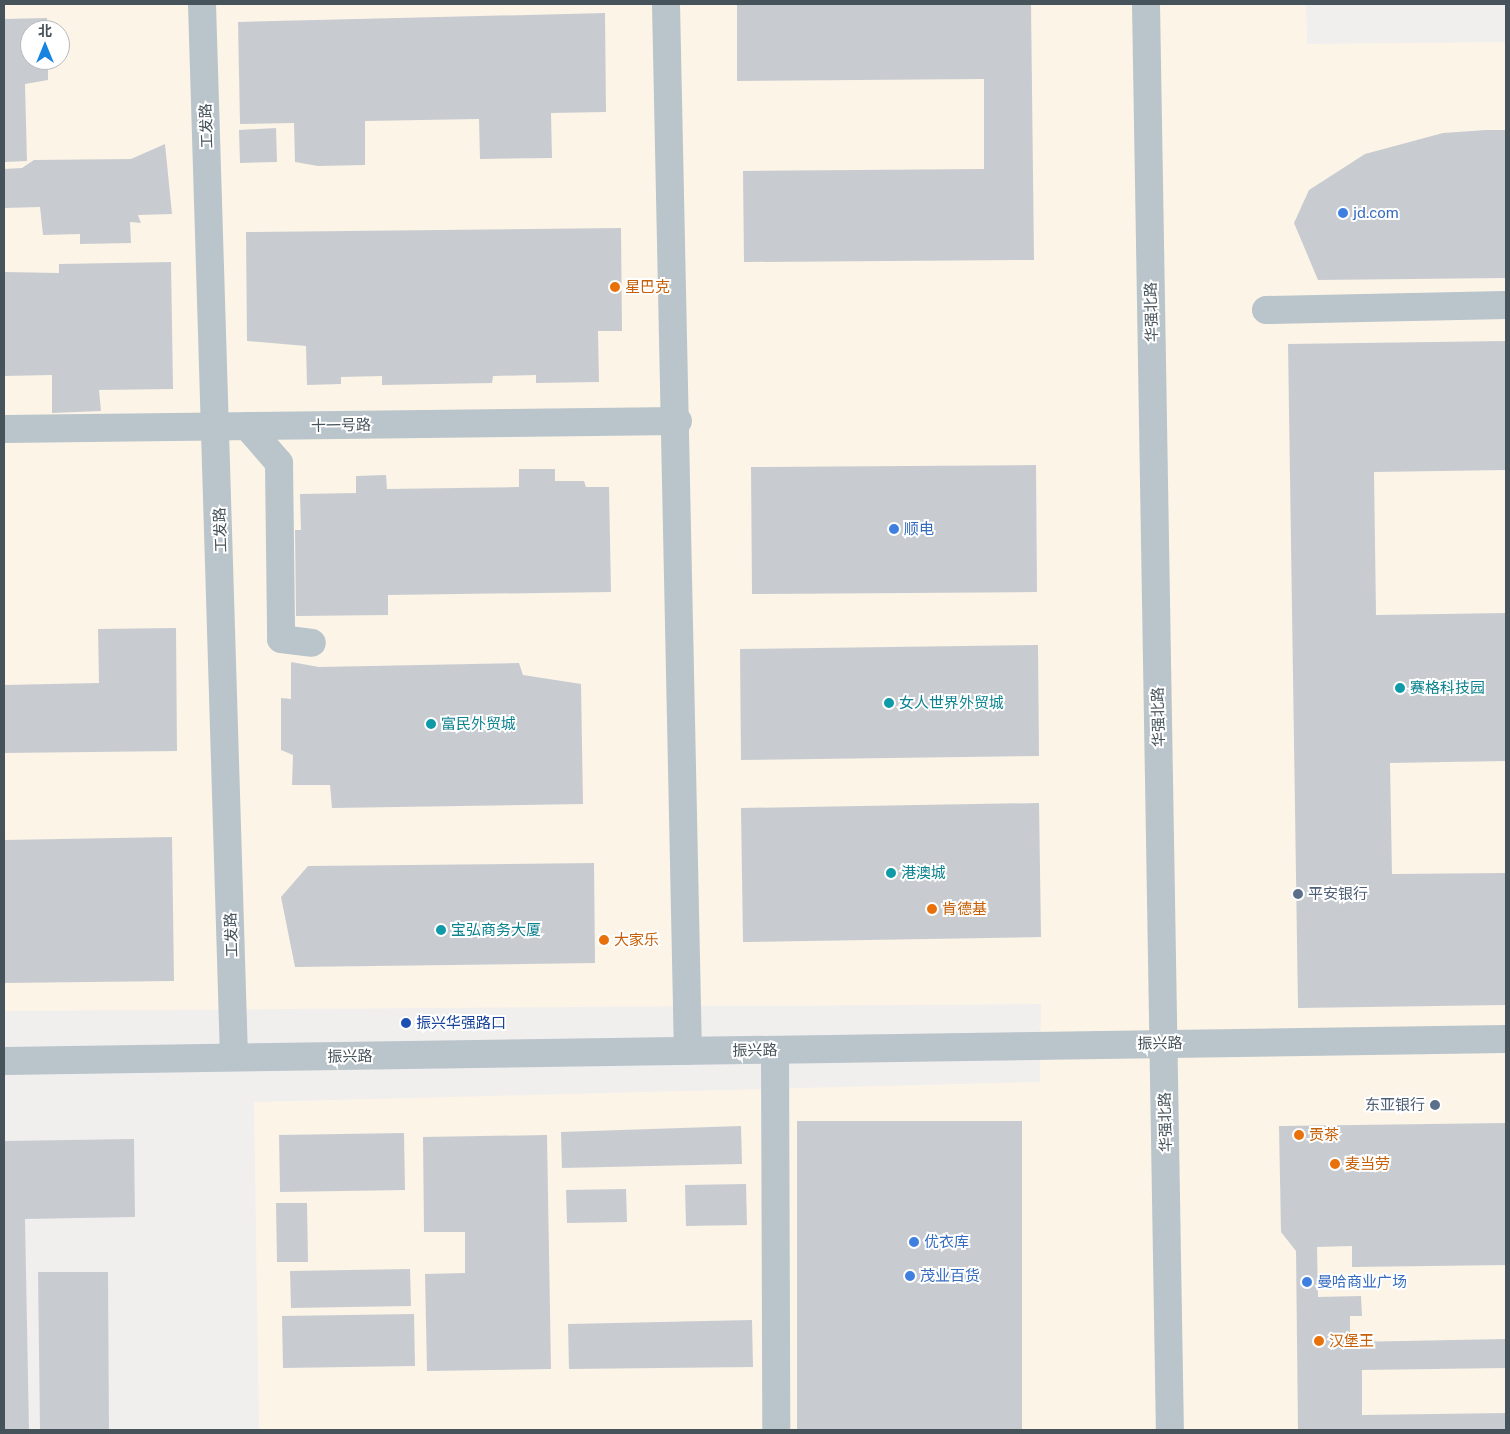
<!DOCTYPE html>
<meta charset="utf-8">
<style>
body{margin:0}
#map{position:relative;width:1510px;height:1434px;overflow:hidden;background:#f1eeee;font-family:"Public Sans","Noto Sans SC",sans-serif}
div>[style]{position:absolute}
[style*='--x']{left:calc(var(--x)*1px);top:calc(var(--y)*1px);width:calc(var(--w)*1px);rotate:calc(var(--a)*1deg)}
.commercial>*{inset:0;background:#fcf4e7}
.building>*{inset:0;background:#c8ccd1}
.minor>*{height:28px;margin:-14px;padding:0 14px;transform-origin:14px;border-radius:14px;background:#b9c4cb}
.dots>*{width:14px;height:14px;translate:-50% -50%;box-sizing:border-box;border:2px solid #fff;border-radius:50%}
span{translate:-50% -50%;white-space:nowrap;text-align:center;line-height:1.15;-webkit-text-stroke:4px #fff;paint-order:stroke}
.street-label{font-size:15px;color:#46535b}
.shop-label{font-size:15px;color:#366cbe}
.left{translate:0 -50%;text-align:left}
.food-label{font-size:15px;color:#c56008}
.culture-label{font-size:15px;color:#0d838f}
.service-label{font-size:15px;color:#4e5e75}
.right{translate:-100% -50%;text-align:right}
.transit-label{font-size:15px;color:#164399}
.frame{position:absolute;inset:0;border:5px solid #46535b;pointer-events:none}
.north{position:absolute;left:20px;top:20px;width:50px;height:50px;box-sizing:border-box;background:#fff;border:1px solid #b5babd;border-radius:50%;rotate:0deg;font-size:14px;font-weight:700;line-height:20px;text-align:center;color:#46535b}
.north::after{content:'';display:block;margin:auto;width:18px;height:22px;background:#1883e0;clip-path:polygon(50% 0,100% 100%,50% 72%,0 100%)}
</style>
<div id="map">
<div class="commercial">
<i style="clip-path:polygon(evenodd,4px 4px,1306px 4px,1307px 44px,1506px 42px,1506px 1430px,259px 1430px,254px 1102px,1040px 1082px,1041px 1004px,4px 1011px,4px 4px,30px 30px,60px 30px,60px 60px,30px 60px,30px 30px)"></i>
</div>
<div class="building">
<i style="clip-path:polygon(737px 4px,1031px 4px,1034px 260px,744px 262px,743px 171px,984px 169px,984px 79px,737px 81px)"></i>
<i style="clip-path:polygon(605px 13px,606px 112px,551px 113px,552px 158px,480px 159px,479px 119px,365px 121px,365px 165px,318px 166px,295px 162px,294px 123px,240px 124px,238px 22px)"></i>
<i style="clip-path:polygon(47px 18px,47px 30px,30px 30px,30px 60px,48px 60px,48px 80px,25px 84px,27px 161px,4px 162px,4px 19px)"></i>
<i style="clip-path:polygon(276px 128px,277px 162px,240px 163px,239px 130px)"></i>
<i style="clip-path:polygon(1486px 130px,1506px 130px,1506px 278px,1318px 280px,1294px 223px,1309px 190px,1365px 154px,1443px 133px)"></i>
<i style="clip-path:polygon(165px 144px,172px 214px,138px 215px,141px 223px,130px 222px,131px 243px,80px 244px,80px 234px,43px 235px,40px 207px,4px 208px,4px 169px,22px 168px,34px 160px,131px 159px)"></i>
<i style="clip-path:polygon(621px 228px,622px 331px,598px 331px,599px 382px,536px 383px,536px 375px,493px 376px,492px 383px,382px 385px,382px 376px,341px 377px,341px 384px,307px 385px,306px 346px,247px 341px,246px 232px)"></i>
<i style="clip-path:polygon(171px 262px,173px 389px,99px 390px,101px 411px,52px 413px,52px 375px,4px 376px,4px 272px,59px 273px,59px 264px)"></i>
<i style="clip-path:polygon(1506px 341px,1506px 470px,1374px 472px,1376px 615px,1506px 613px,1506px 761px,1390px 763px,1392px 874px,1506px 873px,1506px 1005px,1298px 1008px,1288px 344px)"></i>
<i style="clip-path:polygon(1036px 465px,1037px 592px,752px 594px,751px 467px)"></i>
<i style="clip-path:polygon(519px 469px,555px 469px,555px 481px,584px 481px,586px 487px,609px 487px,611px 592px,388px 595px,388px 615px,296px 616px,295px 530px,301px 530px,300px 494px,356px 493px,356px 476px,386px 475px,387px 489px,519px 487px)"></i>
<i style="clip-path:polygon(176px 628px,177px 751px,4px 753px,4px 685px,99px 683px,98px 629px)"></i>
<i style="clip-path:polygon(1038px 645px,1039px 756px,741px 760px,740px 649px)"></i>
<i style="clip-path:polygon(291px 662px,319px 667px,519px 663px,523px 675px,581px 684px,583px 804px,332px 808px,330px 785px,292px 785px,293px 755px,281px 750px,281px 698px,291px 699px)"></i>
<i style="clip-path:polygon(1039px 803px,1041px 937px,743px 942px,741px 808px)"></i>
<i style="clip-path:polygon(172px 837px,174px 981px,4px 983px,4px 840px)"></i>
<i style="clip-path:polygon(594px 863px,595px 963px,295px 967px,281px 897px,308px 866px)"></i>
<i style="clip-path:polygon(797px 1121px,1022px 1121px,1022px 1430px,797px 1430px)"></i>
<i style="clip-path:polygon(1506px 1123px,1506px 1265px,1352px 1267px,1352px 1246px,1317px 1247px,1318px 1297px,1361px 1296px,1362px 1316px,1350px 1316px,1350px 1342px,1506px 1339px,1506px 1368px,1362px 1370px,1362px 1415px,1506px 1413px,1506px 1430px,1298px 1430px,1296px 1251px,1281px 1232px,1279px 1126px)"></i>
<i style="clip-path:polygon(741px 1126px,742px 1164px,562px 1168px,561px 1132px)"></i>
<i style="clip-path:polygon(404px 1133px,405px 1190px,280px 1192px,279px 1135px)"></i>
<i style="clip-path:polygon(547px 1135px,551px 1369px,427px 1371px,425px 1274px,465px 1273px,465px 1232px,424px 1232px,423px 1137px)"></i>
<i style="clip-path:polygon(134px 1139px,135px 1217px,25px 1219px,29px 1430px,4px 1430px,4px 1141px)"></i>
<i style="clip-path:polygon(746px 1184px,747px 1225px,686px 1226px,685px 1185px)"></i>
<i style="clip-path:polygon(626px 1189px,627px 1222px,567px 1223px,566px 1190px)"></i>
<i style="clip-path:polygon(276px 1203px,307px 1203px,308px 1262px,277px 1262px)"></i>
<i style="clip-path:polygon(410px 1269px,411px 1306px,291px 1308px,290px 1271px)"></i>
<i style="clip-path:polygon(38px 1272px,108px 1272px,109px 1430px,40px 1430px)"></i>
<i style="clip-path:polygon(414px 1314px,415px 1366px,283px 1368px,282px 1316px)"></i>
<i style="clip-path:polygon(752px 1320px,753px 1367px,569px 1369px,568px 1324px)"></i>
</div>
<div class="minor">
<i style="--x:202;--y:4;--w:1053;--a:88.26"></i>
<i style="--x:666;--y:4;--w:1047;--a:88.8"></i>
<i style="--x:1146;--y:4;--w:1426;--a:89.04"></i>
<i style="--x:1266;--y:310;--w:240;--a:-1.2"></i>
<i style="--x:247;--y:426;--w:49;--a:49.1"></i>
<i style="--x:279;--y:463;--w:176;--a:89.3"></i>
<i style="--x:281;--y:639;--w:31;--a:7"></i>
<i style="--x:4;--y:429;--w:674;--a:-0.68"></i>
<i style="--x:775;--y:1050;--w:380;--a:89.8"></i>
<i style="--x:4;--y:1061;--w:1502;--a:-0.84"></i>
</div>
<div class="dots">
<i style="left:1343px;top:213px;background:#3f7fe0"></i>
<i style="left:615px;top:287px;background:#e8710a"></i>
<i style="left:894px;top:529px;background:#3f7fe0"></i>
<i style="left:1400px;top:688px;background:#0f9aa8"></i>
<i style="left:889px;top:703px;background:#0f9aa8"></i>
<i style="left:431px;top:724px;background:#0f9aa8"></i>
<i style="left:891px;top:873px;background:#0f9aa8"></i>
<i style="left:1298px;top:894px;background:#5c6f8a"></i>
<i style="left:932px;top:909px;background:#e8710a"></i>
<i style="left:441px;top:930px;background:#0f9aa8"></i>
<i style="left:604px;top:940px;background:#e8710a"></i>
<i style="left:406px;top:1023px;background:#1a4fb4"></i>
<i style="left:1435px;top:1105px;background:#5c6f8a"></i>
<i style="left:1299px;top:1135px;background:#e8710a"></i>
<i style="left:1335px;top:1164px;background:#e8710a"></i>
<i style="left:914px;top:1242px;background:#3f7fe0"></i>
<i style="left:910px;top:1276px;background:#3f7fe0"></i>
<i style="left:1307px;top:1282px;background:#3f7fe0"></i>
<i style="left:1319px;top:1341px;background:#e8710a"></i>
</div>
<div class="street-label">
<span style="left:206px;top:126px;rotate:-92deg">工发路</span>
<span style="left:1151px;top:312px;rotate:-91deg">华强北路</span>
<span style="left:341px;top:425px;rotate:-1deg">十一号路</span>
<span style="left:220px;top:530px;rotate:-92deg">工发路</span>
<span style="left:1158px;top:717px;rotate:-91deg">华强北路</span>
<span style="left:231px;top:935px;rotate:-92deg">工发路</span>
<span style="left:1160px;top:1043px;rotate:-1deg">振兴路</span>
<span style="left:755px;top:1050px;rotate:-1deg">振兴路</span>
<span style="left:350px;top:1056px;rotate:-1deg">振兴路</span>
<span style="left:1165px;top:1122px;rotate:-91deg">华强北路</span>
</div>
<div class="shop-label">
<span class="left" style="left:1353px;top:213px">jd.com</span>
<span class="left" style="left:904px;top:529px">顺电</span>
<span class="left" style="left:924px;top:1242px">优衣库</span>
<span class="left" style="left:920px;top:1276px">茂业百货</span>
<span class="left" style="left:1317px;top:1282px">曼哈商业广场</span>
</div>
<div class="food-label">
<span class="left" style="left:625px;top:287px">星巴克</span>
<span class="left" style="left:942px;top:909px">肯德基</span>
<span class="left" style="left:614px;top:940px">大家乐</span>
<span class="left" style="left:1309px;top:1135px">贡茶</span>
<span class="left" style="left:1345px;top:1164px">麦当劳</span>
<span class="left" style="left:1329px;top:1341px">汉堡王</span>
</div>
<div class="culture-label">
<span class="left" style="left:1410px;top:688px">赛格科技园</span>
<span class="left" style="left:899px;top:703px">女人世界外贸城</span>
<span class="left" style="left:441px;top:724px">富民外贸城</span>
<span class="left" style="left:901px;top:873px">港澳城</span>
<span class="left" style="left:451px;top:930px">宝弘商务大厦</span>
</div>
<div class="service-label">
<span class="left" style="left:1308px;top:894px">平安银行</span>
<span class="right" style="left:1425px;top:1105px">东亚银行</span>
</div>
<div class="transit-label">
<span class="left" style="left:416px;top:1023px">振兴华强路口</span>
</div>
<div class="frame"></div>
<div class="north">北</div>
</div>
